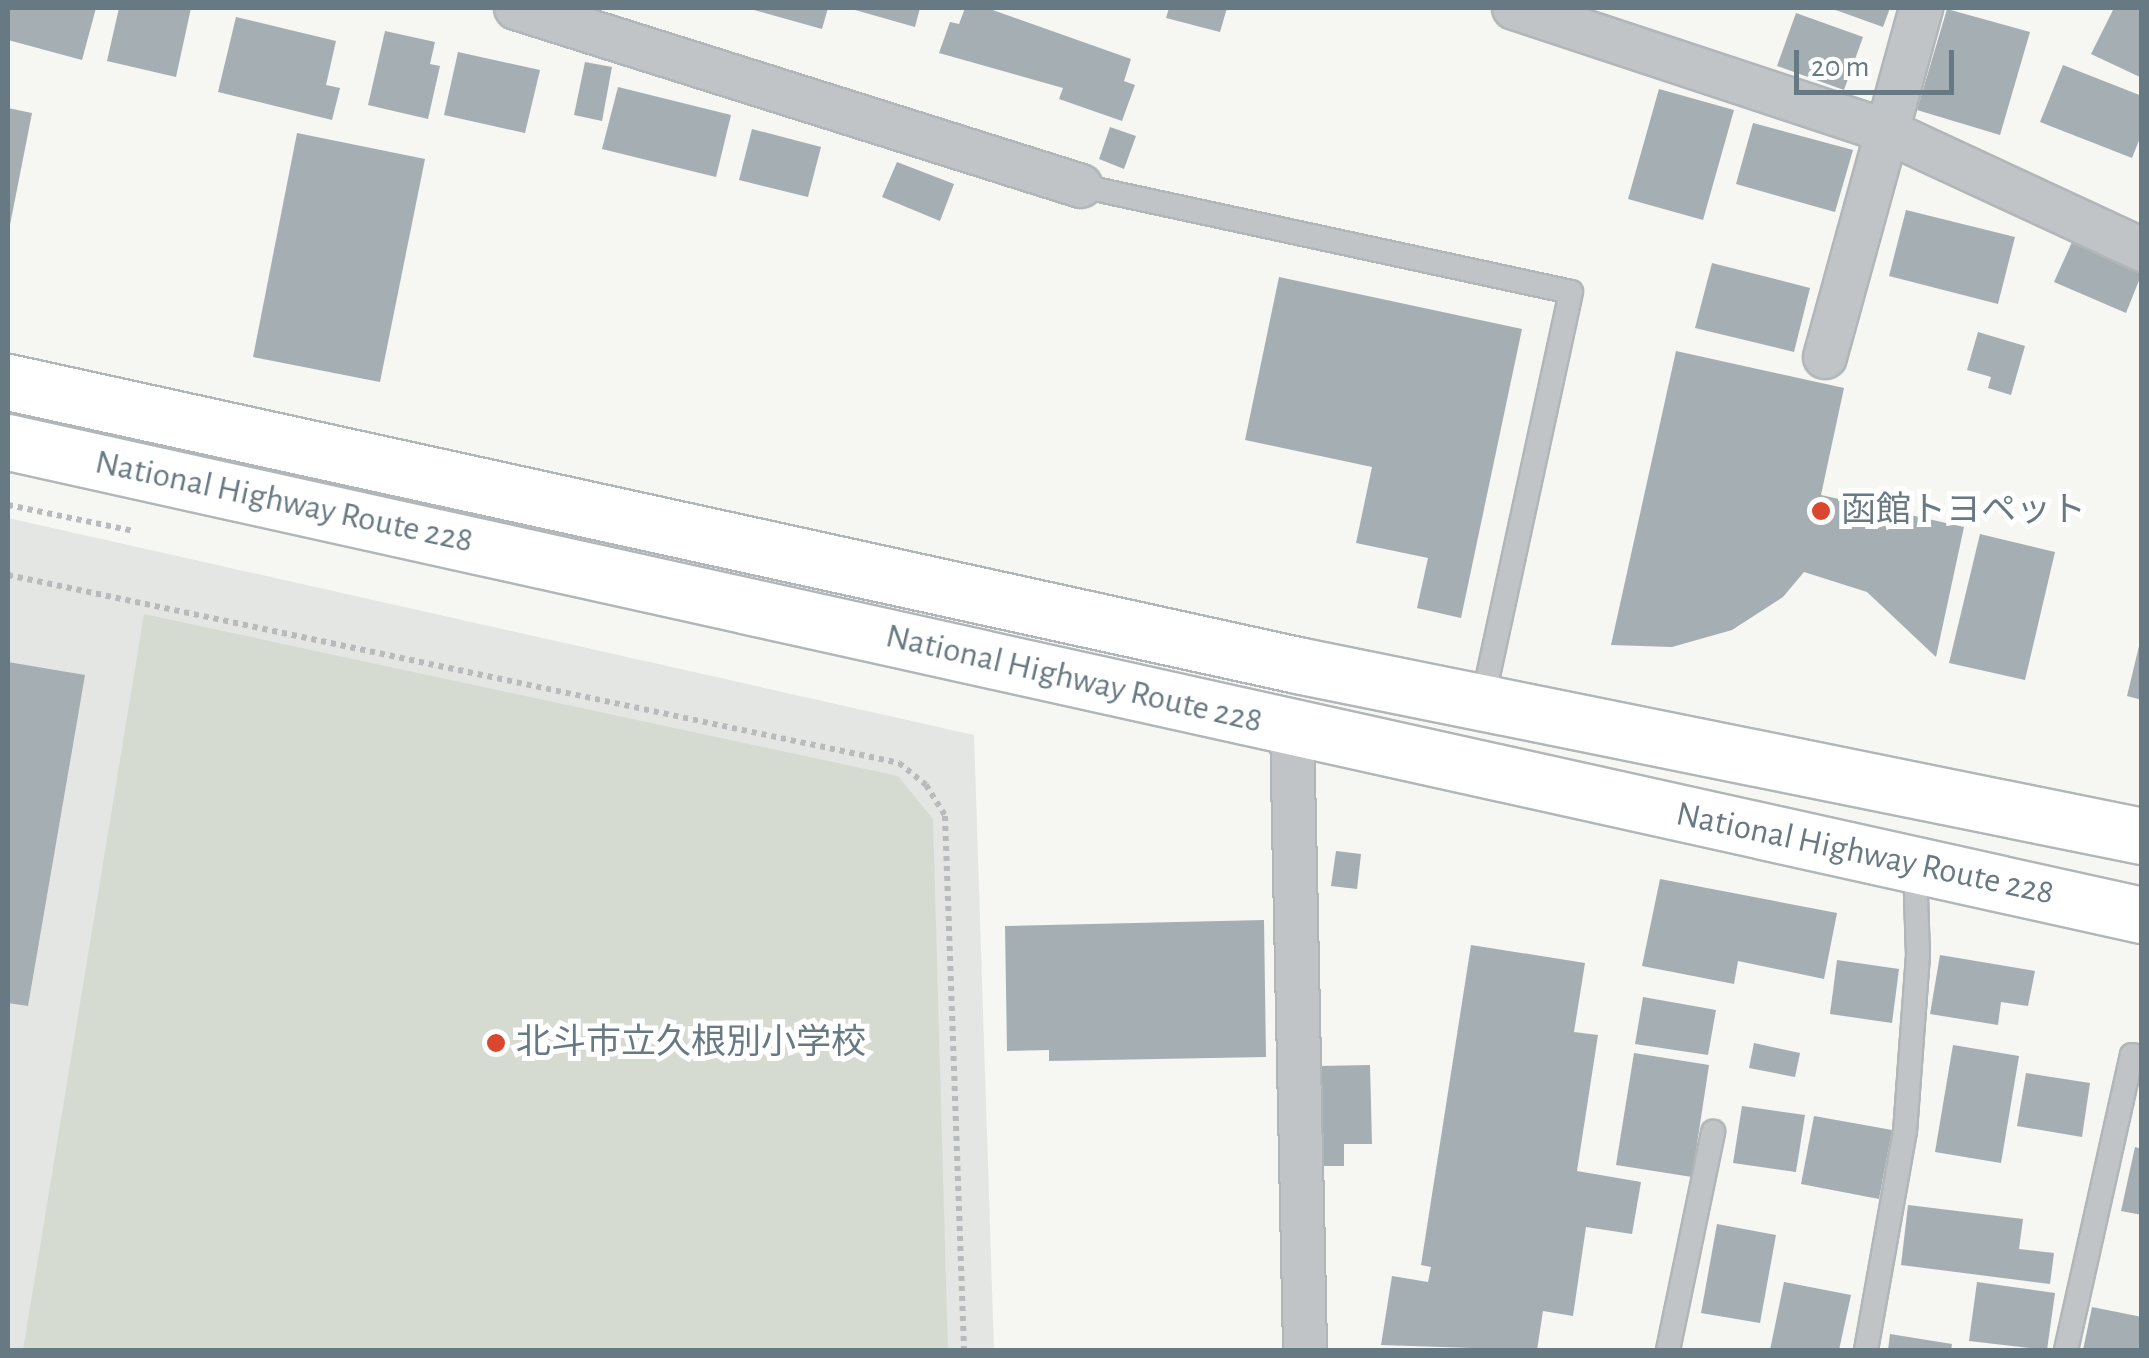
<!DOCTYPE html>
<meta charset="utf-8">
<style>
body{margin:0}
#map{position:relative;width:2149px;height:1358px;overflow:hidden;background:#f6f6f3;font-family:"Alegreya Sans","Noto Sans JP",sans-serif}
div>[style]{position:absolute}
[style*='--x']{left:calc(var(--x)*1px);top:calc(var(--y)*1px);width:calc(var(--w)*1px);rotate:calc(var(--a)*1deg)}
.built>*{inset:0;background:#e4e6e4}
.green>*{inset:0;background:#d6dbd2}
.building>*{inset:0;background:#a5aeb2}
.path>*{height:6px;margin-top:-3px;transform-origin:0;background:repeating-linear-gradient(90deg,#b8bbbd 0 5px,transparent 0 10px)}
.roads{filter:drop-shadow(2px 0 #b1b6b8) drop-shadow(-2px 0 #b1b6b8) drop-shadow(0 2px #b1b6b8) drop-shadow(0 -2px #b1b6b8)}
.service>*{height:22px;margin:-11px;padding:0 11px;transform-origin:11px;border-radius:11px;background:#c0c4c7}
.minor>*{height:42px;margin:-21px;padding:0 21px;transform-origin:21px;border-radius:21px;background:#c0c4c7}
.trunk>*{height:55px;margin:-27.5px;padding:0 27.5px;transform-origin:27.5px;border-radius:27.5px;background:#fff}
.dots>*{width:28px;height:28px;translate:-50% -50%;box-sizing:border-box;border:5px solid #fff;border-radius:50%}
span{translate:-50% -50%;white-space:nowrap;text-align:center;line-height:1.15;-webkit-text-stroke:10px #fff;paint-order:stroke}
.street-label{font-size:35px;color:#677982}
.poi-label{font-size:35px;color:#677982}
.left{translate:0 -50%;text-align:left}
.frame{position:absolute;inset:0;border:10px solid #677982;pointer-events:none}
.scale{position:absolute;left:1794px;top:50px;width:160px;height:45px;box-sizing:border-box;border:5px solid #677982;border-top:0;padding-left:12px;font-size:30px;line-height:35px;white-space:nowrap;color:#677982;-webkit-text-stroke:8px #fff;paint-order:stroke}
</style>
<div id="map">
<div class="built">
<i style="clip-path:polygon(8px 518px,974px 735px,994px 1350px,8px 1350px)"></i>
</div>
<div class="green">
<i style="clip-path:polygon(144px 614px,898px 776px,933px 819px,948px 1350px,23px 1350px)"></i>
</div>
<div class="building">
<i style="clip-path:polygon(8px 8px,96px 8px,82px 60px,8px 40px)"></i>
<i style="clip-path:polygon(119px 8px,191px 8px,176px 77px,107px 61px)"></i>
<i style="clip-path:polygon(747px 8px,828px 8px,822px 29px)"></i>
<i style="clip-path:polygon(848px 8px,920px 8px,915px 27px)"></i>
<i style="clip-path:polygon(965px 8px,987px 8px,1131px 59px,1124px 81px,1135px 85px,1122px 121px,1059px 99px,1063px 88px,939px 53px,950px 22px,959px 24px)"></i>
<i style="clip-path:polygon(1169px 8px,1227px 8px,1220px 32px,1166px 18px)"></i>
<i style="clip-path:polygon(1830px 8px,1890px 8px,1883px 27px)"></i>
<i style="clip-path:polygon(2114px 8px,2142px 8px,2142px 78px,2091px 54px)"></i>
<i style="clip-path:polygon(1947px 9px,2030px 32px,2000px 135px,1917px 110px)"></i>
<i style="clip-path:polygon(1796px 13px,1863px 37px,1844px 90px,1777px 66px)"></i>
<i style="clip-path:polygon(236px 17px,336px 41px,326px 85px,340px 88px,332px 120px,218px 92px)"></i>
<i style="clip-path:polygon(385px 31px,435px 42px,430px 64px,440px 66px,428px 119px,368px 105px)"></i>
<i style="clip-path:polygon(458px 52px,540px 70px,525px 133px,444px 115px)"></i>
<i style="clip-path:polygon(585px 62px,612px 67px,602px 121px,574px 115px)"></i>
<i style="clip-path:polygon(2063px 65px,2142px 96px,2142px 133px,2132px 158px,2040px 122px)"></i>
<i style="clip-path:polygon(618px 87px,731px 115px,716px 177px,602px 149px)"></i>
<i style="clip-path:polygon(1659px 89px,1734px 110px,1703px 220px,1628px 199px)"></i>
<i style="clip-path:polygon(8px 108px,32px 113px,9px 230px,8px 230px)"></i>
<i style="clip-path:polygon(1753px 123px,1853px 150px,1835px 212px,1736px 184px)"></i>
<i style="clip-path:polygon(1110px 127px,1136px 136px,1124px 169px,1099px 159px)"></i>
<i style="clip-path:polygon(752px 129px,821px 147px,808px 197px,739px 180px)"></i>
<i style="clip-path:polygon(297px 133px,425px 159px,380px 382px,253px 357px)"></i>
<i style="clip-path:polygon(897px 162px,954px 184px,940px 221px,882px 197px)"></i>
<i style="clip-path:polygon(1906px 210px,2015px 237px,1998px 304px,1889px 276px)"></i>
<i style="clip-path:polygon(2072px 242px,2142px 273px,2126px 313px,2054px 282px)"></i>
<i style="clip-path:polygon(1712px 263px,1810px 288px,1794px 352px,1695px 328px)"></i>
<i style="clip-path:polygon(1279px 277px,1522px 329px,1461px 618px,1417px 608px,1428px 558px,1356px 543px,1372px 467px,1245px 440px)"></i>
<i style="clip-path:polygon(1978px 332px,2025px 346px,2011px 395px,1988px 388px,1991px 377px,1967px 370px)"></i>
<i style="clip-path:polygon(1676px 351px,1844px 388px,1821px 495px,1964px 527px,1936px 657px,1867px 592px,1804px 572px,1783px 597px,1732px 630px,1672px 647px,1611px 645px)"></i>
<i style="clip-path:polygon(1980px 534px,2055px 552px,2025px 680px,1949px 663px)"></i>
<i style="clip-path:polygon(2140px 642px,2142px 642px,2142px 700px,2127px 696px)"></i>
<i style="clip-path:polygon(8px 662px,85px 675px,28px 1006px,8px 1003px)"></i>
<i style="clip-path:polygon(1336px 851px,1361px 854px,1357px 889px,1331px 886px)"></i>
<i style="clip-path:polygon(1660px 879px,1837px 913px,1824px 979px,1738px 961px,1734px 984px,1642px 966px)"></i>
<i style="clip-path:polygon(1264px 920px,1266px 1057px,1049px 1061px,1049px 1050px,1007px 1051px,1005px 926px)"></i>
<i style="clip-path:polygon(1471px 945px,1585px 963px,1574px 1032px,1598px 1035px,1577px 1171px,1641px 1182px,1632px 1234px,1586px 1227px,1573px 1316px,1543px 1311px,1537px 1350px,1381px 1345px,1392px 1276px,1428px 1282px,1431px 1267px,1421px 1265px)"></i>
<i style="clip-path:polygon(1940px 955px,2035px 971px,2028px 1006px,2001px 1002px,1998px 1025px,1930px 1014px)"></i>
<i style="clip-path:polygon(1837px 960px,1899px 969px,1892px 1023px,1830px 1014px)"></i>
<i style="clip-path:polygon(1643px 997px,1716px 1010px,1708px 1055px,1635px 1044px)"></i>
<i style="clip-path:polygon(1754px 1043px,1800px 1053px,1795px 1077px,1749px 1068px)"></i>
<i style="clip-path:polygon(1953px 1045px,2019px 1056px,2001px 1163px,1935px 1152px)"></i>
<i style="clip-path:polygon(1634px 1053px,1709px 1065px,1692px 1177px,1616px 1165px)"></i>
<i style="clip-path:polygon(1370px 1065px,1372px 1144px,1344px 1144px,1344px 1166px,1321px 1166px,1319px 1066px)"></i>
<i style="clip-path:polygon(2026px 1073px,2090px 1083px,2082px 1137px,2017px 1126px)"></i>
<i style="clip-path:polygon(1742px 1106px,1805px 1115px,1796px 1172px,1733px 1163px)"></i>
<i style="clip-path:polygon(1814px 1116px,1892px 1130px,1879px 1199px,1801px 1184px)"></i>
<i style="clip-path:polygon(2135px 1147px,2142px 1149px,2142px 1215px,2121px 1211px)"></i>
<i style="clip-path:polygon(1908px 1205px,2023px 1219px,2019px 1249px,2054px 1253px,2050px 1284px,1901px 1265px)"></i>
<i style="clip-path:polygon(1717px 1224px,1776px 1235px,1760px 1323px,1701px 1313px)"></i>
<i style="clip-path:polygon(1784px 1282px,1851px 1295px,1839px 1350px,1770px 1350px)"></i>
<i style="clip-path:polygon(1977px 1282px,2055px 1293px,2047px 1350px,1969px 1341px)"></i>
<i style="clip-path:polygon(2092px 1307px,2142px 1317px,2142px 1350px,2083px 1350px)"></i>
<i style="clip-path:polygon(1890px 1334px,1952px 1344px,1951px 1350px,1888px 1350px)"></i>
</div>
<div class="path">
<i style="--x:8;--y:505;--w:129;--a:11.7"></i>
<i style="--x:8;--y:575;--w:911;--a:11.91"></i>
<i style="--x:899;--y:763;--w:35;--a:39"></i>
<i style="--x:926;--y:785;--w:36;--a:58"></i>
<i style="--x:945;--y:816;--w:534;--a:87.96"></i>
</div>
<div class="roads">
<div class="service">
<i style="--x:1081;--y:186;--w:501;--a:12.21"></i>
<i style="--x:1571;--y:292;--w:421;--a:102.2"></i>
<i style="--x:1668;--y:1350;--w:223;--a:-78.3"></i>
<i style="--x:1866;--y:1350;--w:221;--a:-79.9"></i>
<i style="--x:1905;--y:1132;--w:176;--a:-85.8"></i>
<i style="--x:1918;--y:956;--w:91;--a:-91.9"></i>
<i style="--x:2066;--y:1350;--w:302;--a:-77.4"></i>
<i style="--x:2132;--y:1055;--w:10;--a:11"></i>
</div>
<div class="minor">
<i style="--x:516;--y:8;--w:592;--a:17.49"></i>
<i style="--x:1514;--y:8;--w:392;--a:18.3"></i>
<i style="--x:1886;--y:131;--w:282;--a:24.9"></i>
<i style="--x:1825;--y:357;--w:362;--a:-74.6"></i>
<i style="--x:1292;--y:728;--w:622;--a:88.8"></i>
</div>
<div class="trunk">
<i style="--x:8;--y:382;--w:1320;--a:12.38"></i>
<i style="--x:1297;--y:665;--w:862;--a:11.44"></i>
<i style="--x:8;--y:442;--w:2186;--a:12.5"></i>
</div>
</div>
<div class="dots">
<i style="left:1821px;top:511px;background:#da472f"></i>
<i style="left:496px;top:1043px;background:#da472f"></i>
</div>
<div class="street-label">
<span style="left:284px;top:502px;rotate:12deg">National Highway Route 228</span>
<span style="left:1074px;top:679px;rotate:13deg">National Highway Route 228</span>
<span style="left:1865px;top:854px;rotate:12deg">National Highway Route 228</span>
</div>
<div class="poi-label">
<span class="left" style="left:1841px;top:511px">函館トヨペット</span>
<span class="left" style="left:516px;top:1043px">北斗市立久根別小学校</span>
</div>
<div class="frame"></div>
<div class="scale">20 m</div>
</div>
